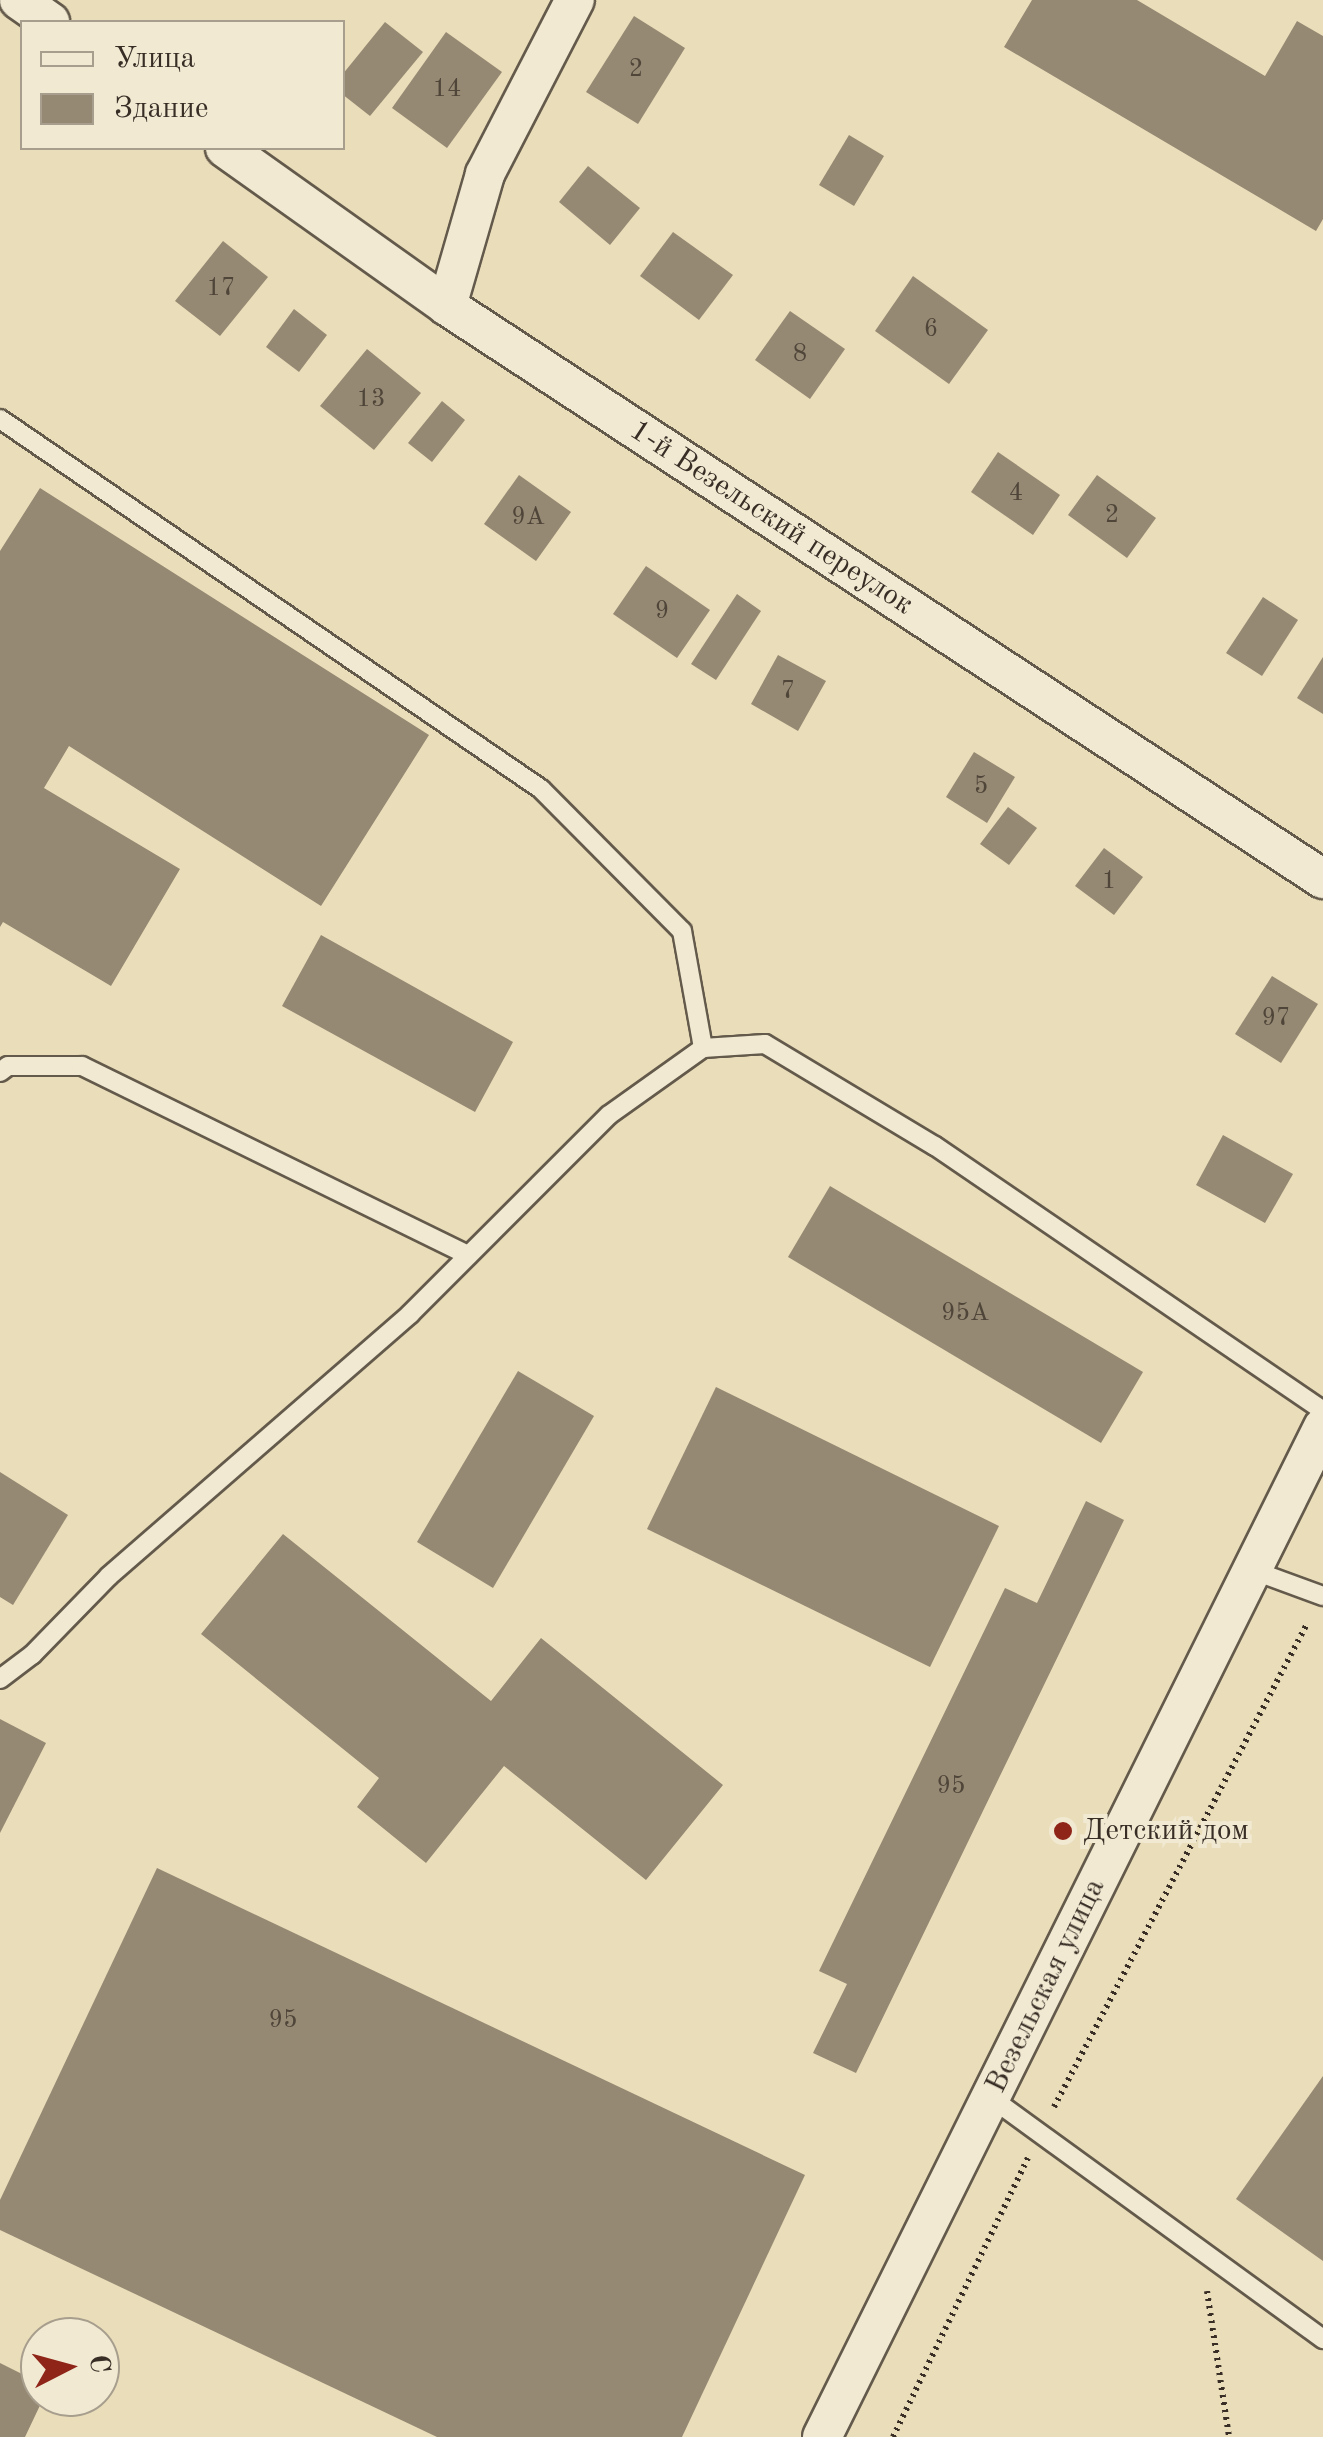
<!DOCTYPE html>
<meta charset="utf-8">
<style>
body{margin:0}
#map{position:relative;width:1323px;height:2437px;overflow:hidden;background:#eaddba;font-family:"Old Standard TT",serif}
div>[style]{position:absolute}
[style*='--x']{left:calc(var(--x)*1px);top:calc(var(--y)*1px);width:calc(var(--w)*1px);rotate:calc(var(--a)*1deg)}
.building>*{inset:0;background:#958973}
.path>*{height:6px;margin-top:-3px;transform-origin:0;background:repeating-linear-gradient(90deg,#382e26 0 2.5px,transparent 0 7.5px)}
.roads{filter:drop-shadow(2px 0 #645a4b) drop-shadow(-2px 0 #645a4b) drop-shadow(0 2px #645a4b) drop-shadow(0 -2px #645a4b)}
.lane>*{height:18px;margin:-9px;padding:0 9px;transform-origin:9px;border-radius:9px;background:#f1e9d2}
.street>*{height:38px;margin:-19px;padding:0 19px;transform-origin:19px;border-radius:19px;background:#f1e9d2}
.dots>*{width:28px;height:28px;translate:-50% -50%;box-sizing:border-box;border:5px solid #f1e9d2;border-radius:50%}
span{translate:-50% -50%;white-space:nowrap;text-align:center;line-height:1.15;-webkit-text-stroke:8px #f1e9d2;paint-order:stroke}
.number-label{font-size:25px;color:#4f4539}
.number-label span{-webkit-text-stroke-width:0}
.street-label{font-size:30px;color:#382e26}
.poi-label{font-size:30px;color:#382e26}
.left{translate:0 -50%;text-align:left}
.legend{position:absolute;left:20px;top:20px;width:325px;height:130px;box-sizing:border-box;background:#f1e9d2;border:2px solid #a79e8d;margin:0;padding:12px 18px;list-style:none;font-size:30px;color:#382e26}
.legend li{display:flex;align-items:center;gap:20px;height:50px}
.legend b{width:50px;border:2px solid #a79e8d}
.north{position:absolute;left:20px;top:2317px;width:100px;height:100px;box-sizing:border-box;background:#f1e9d2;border:2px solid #a79e8d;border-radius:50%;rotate:84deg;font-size:28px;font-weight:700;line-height:40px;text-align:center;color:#382e26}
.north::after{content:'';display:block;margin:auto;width:35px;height:45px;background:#8f2418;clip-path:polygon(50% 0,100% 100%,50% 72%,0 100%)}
</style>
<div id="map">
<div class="building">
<i style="clip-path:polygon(1032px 0,1137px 0,1265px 76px,1297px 21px,1323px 36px,1323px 219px,1316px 231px,1004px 47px)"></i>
<i style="clip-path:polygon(634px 16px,685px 48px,638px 124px,586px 92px)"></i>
<i style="clip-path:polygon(385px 22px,423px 52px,370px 116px,342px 94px,342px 75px)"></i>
<i style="clip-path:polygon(446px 32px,502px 72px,447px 148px,392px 108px)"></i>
<i style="clip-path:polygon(849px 135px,884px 156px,854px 206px,819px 185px)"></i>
<i style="clip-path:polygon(588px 166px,640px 208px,610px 245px,559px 202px)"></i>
<i style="clip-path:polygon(673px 232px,733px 275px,699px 320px,640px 276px)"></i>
<i style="clip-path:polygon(223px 241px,268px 277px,220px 336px,175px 301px)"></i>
<i style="clip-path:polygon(913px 276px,988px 330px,949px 384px,875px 331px)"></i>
<i style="clip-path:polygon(294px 309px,327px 335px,299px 372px,266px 347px)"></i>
<i style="clip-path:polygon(790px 311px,845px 349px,810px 399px,755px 360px)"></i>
<i style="clip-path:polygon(367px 349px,421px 393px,374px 450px,320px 406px)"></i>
<i style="clip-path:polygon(442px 401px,465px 420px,432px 462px,408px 443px)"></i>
<i style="clip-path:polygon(998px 452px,1060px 495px,1033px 535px,971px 492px)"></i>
<i style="clip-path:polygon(519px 475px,571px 512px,536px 561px,484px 524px)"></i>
<i style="clip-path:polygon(1097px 475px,1156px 518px,1127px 558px,1068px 515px)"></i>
<i style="clip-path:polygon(40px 488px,429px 735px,321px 906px,69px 746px,44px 788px,180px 869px,111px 986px,3px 922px,0 927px,0 551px)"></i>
<i style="clip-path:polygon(646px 566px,710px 610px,677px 658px,613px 614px)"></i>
<i style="clip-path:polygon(737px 594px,761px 611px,716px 680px,691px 664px)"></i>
<i style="clip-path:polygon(1263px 597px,1298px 620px,1262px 676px,1226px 653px)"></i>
<i style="clip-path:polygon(778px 655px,826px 681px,798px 731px,751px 704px)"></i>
<i style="clip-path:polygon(1323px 657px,1323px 714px,1297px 698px)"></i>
<i style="clip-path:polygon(974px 752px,1015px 777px,987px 823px,946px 797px)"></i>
<i style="clip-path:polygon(1008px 807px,1037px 828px,1009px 865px,980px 844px)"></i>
<i style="clip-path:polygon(1104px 848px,1143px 877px,1114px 915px,1075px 886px)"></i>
<i style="clip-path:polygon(321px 935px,513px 1042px,475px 1112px,282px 1006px)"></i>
<i style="clip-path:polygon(1272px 976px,1318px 1004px,1281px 1063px,1235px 1034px)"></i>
<i style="clip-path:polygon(1223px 1135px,1293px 1174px,1265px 1223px,1196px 1185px)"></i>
<i style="clip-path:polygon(830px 1186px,1143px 1372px,1101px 1443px,788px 1257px)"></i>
<i style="clip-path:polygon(518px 1371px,594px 1416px,493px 1588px,417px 1542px)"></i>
<i style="clip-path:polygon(716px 1387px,999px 1526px,930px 1667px,647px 1529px)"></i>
<i style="clip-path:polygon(0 1472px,68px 1515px,13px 1605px,0 1597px)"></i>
<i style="clip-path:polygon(1086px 1501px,1124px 1520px,856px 2073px,813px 2053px,847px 1984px,819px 1971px,1005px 1588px,1037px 1603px)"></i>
<i style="clip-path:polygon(283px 1534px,491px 1701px,541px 1638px,723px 1785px,646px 1880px,504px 1766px,426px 1863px,357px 1807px,379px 1778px,201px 1634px)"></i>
<i style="clip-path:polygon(0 1719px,46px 1743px,0 1833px)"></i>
<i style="clip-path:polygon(157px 1868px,805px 2175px,682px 2437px,437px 2437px,0 2230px,0 2200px)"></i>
<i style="clip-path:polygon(1323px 2076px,1323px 2261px,1236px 2199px)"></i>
<i style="clip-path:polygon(0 2363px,40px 2383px,40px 2397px,44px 2397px,25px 2437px,0 2437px)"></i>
</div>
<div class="path">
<i style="--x:1054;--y:2107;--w:547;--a:-62.36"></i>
<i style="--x:1207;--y:2291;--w:148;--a:81.4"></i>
<i style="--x:893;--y:2437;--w:310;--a:-64.2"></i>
</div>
<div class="roads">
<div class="lane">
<i style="--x:0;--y:419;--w:655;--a:34.37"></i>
<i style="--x:541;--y:789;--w:200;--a:45.2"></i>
<i style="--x:682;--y:931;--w:119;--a:79.8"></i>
<i style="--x:0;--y:1072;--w:10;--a:-37"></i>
<i style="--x:8;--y:1066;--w:74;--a:0"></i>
<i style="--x:82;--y:1066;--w:430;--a:26.1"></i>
<i style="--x:1252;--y:1570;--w:76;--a:20.1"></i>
<i style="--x:0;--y:1679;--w:40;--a:-37"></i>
<i style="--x:32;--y:1655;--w:110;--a:-45.7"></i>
<i style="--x:109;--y:1576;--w:399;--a:-41"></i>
<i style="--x:410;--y:1314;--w:281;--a:-45"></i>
<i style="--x:609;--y:1115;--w:115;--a:-35.5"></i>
<i style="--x:703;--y:1048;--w:62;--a:-3.7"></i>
<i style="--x:765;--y:1044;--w:198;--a:31"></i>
<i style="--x:935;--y:1146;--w:470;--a:34.3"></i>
<i style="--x:990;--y:2097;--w:412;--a:36"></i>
</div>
<div class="street">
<i style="--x:19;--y:0;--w:38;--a:35"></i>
<i style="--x:225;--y:148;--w:272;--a:35.4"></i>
<i style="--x:447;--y:306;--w:1047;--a:33.19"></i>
<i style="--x:447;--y:306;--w:137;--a:-73.9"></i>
<i style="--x:485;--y:174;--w:196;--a:-62.7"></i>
<i style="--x:822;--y:2437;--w:1127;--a:-63.62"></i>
</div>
</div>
<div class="dots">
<i style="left:1063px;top:1831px;background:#8f2418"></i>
</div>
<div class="number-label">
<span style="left:636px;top:70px">2</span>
<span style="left:447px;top:90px">14</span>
<span style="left:221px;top:289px">17</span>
<span style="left:931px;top:330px">6</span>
<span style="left:800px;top:355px">8</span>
<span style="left:371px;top:400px">13</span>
<span style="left:1016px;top:494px">4</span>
<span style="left:1112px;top:516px">2</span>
<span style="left:528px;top:518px">9А</span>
<span style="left:662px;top:612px">9</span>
<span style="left:788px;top:692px">7</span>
<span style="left:981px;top:787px">5</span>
<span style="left:1109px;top:882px">1</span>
<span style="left:1276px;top:1019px">97</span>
<span style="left:965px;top:1314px">95А</span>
<span style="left:951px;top:1787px">95</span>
<span style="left:283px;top:2021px">95</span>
</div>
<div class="street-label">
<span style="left:771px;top:518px;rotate:33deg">1-й Везельский переулок</span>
<span style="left:1046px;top:1986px;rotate:-64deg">Везельская улица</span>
</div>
<div class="poi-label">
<span class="left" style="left:1083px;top:1831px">Детский дом</span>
</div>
<ul class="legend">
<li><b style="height:12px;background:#f1e9d2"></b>Улица</li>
<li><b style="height:28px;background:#958973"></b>Здание</li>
</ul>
<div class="north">С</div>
</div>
